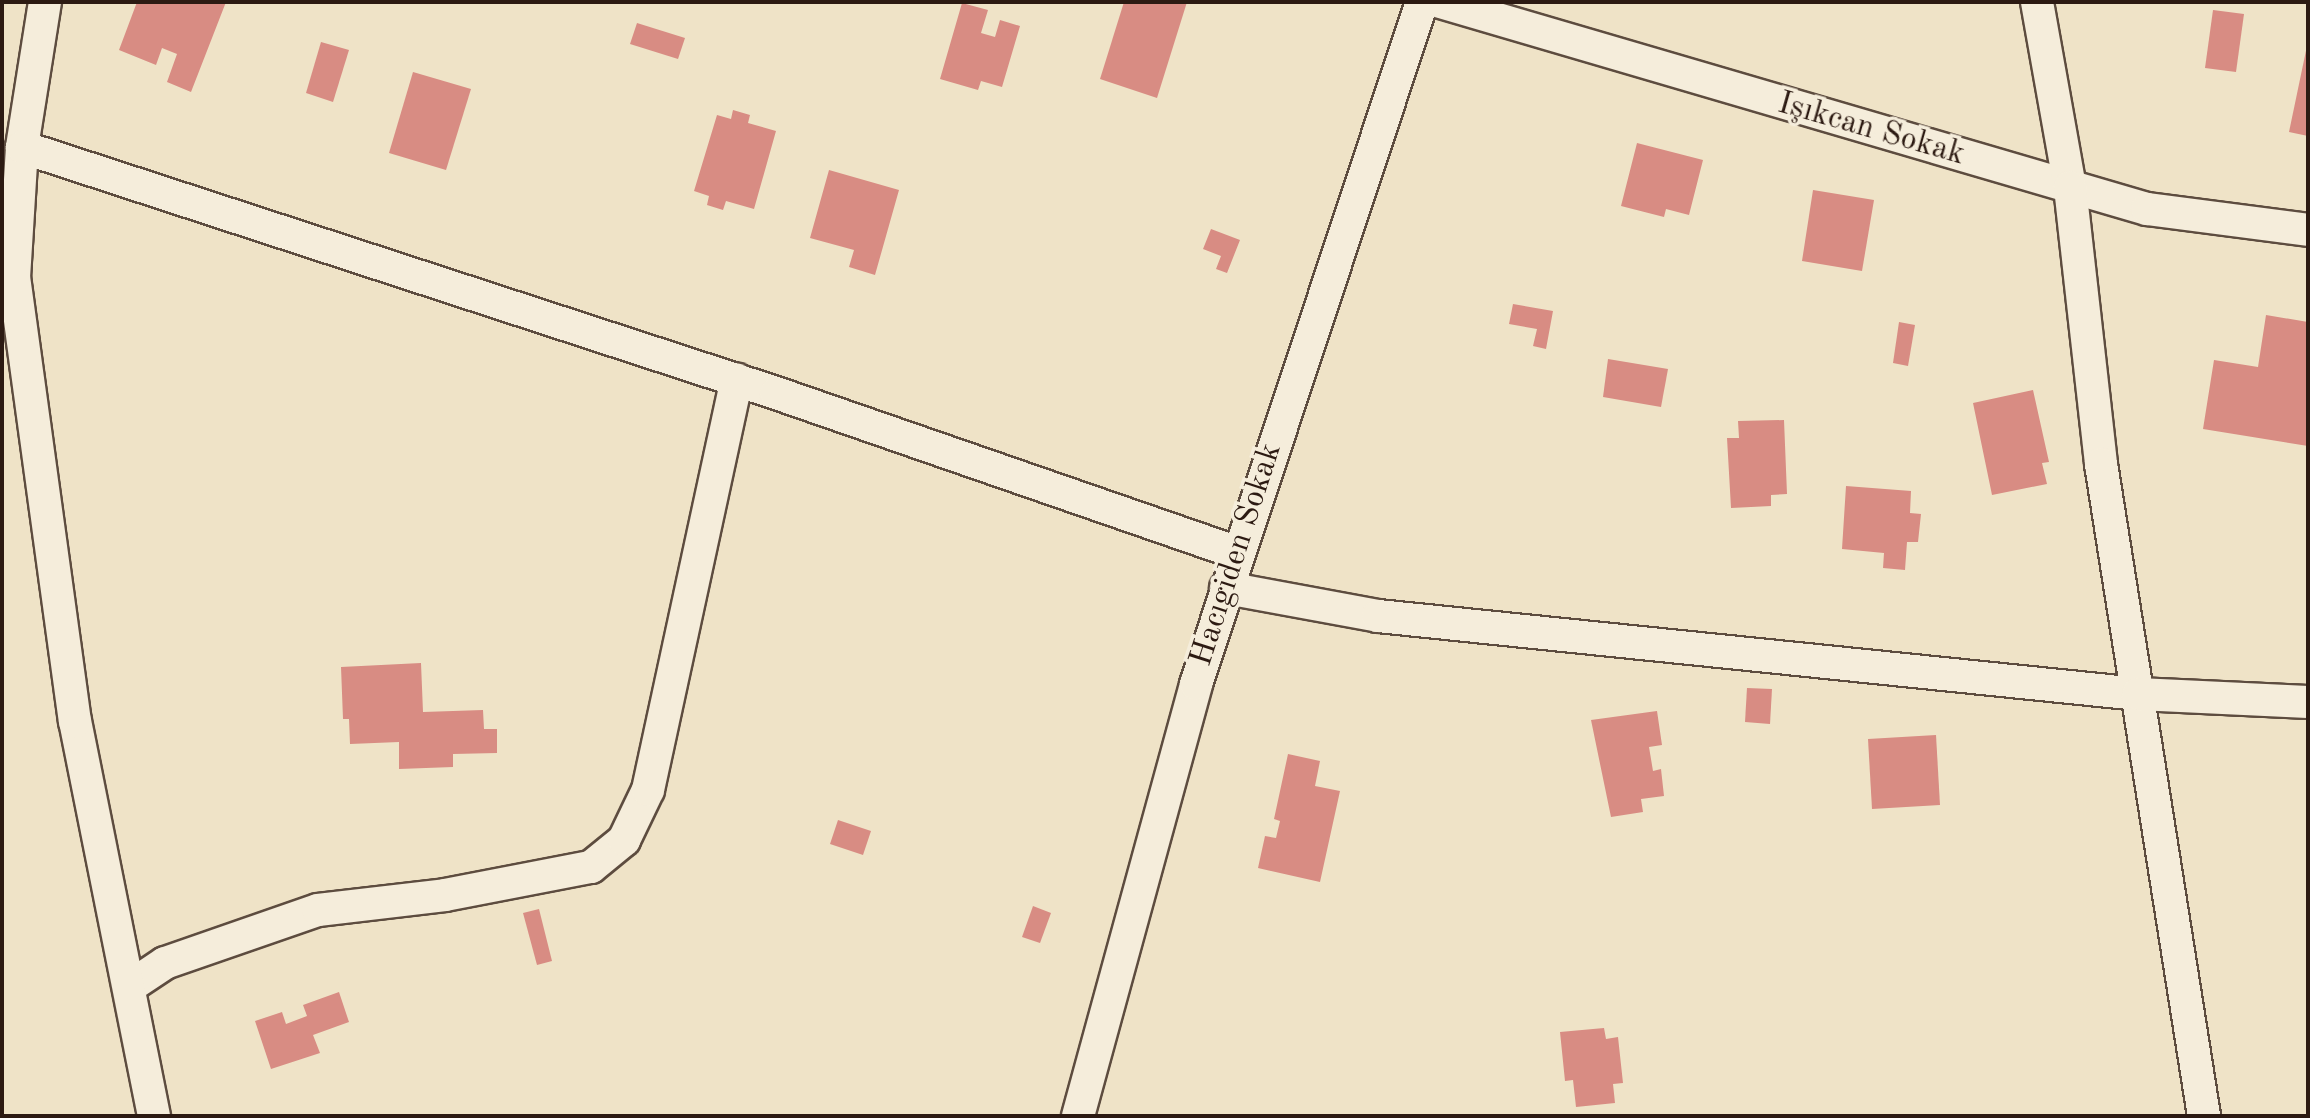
<!DOCTYPE html>
<meta charset="utf-8">
<style>
body{margin:0}
#map{position:relative;width:2310px;height:1118px;overflow:hidden;background:#efe3c7;font-family:"Old Standard TT",serif}
div>[style]{position:absolute}
[style*='--x']{left:calc(var(--x)*1px);top:calc(var(--y)*1px);width:calc(var(--w)*1px);rotate:calc(var(--a)*1deg)}
.building>*{inset:0;background:#d88c83}
.roads{filter:drop-shadow(2px 0 #5d4c3f) drop-shadow(-2px 0 #5d4c3f) drop-shadow(0 2px #5d4c3f) drop-shadow(0 -2px #5d4c3f)}
.street>*{height:32px;margin:-16px;padding:0 16px;transform-origin:16px;border-radius:16px;background:#f5eddb}
span{translate:-50% -50%;white-space:nowrap;text-align:center;line-height:1.15;-webkit-text-stroke:7px #f5eddb;paint-order:stroke}
.street-label{font-size:32px;color:#2c1a12}
.frame{position:absolute;inset:0;border:4px solid #2c1a12;pointer-events:none}
</style>
<div id="map">
<div class="building">
<i style="clip-path:polygon(137px 2px,226px 2px,191px 92px,167px 82px,177px 54px,162px 48px,156px 65px,119px 50px)"></i>
<i style="clip-path:polygon(1124px 2px,1187px 2px,1157px 98px,1100px 79px)"></i>
<i style="clip-path:polygon(962px 3px,988px 10px,981px 33px,995px 37px,1000px 20px,1020px 26px,1002px 87px,981px 81px,978px 90px,940px 79px)"></i>
<i style="clip-path:polygon(2213px 10px,2244px 14px,2236px 72px,2205px 68px)"></i>
<i style="clip-path:polygon(637px 23px,685px 38px,678px 59px,630px 44px)"></i>
<i style="clip-path:polygon(2308px 41px,2308px 136px,2289px 132px)"></i>
<i style="clip-path:polygon(321px 42px,349px 50px,333px 102px,306px 93px)"></i>
<i style="clip-path:polygon(413px 72px,471px 89px,446px 170px,389px 153px)"></i>
<i style="clip-path:polygon(733px 110px,750px 115px,748px 123px,776px 131px,754px 209px,726px 201px,723px 210px,707px 205px,709px 196px,694px 191px,717px 115px,731px 119px)"></i>
<i style="clip-path:polygon(1637px 143px,1703px 160px,1689px 215px,1666px 209px,1664px 217px,1621px 206px)"></i>
<i style="clip-path:polygon(829px 170px,899px 190px,875px 275px,849px 267px,854px 250px,810px 238px)"></i>
<i style="clip-path:polygon(1813px 190px,1874px 200px,1862px 271px,1802px 261px)"></i>
<i style="clip-path:polygon(1211px 229px,1240px 240px,1227px 273px,1216px 269px,1221px 256px,1203px 249px)"></i>
<i style="clip-path:polygon(1513px 304px,1553px 311px,1546px 349px,1533px 346px,1537px 329px,1509px 324px)"></i>
<i style="clip-path:polygon(2266px 315px,2308px 322px,2308px 446px,2203px 429px,2214px 360px,2258px 367px)"></i>
<i style="clip-path:polygon(1899px 322px,1915px 325px,1908px 366px,1893px 363px)"></i>
<i style="clip-path:polygon(1608px 359px,1668px 369px,1661px 407px,1603px 397px)"></i>
<i style="clip-path:polygon(2033px 390px,2049px 462px,2042px 463px,2047px 484px,1992px 495px,1973px 403px)"></i>
<i style="clip-path:polygon(1784px 420px,1787px 494px,1771px 495px,1771px 506px,1731px 508px,1727px 438px,1739px 438px,1738px 421px)"></i>
<i style="clip-path:polygon(1846px 486px,1911px 491px,1910px 513px,1921px 514px,1918px 542px,1907px 542px,1905px 570px,1883px 568px,1884px 553px,1842px 549px)"></i>
<i style="clip-path:polygon(421px 663px,423px 712px,483px 710px,484px 729px,497px 729px,497px 753px,453px 754px,453px 767px,399px 769px,399px 742px,350px 744px,349px 719px,343px 719px,341px 667px)"></i>
<i style="clip-path:polygon(1747px 688px,1772px 689px,1770px 724px,1745px 722px)"></i>
<i style="clip-path:polygon(1657px 711px,1662px 745px,1649px 747px,1653px 771px,1661px 769px,1664px 796px,1641px 799px,1643px 812px,1611px 817px,1591px 720px)"></i>
<i style="clip-path:polygon(1936px 735px,1940px 805px,1872px 809px,1868px 739px)"></i>
<i style="clip-path:polygon(1288px 754px,1320px 761px,1315px 786px,1340px 791px,1320px 882px,1258px 868px,1265px 836px,1276px 838px,1280px 821px,1274px 819px)"></i>
<i style="clip-path:polygon(838px 820px,871px 831px,863px 855px,830px 844px)"></i>
<i style="clip-path:polygon(1033px 906px,1051px 913px,1040px 943px,1022px 937px)"></i>
<i style="clip-path:polygon(539px 909px,552px 961px,537px 965px,523px 913px)"></i>
<i style="clip-path:polygon(339px 992px,349px 1022px,313px 1035px,320px 1053px,271px 1069px,255px 1021px,282px 1012px,286px 1024px,307px 1016px,303px 1005px)"></i>
<i style="clip-path:polygon(1604px 1028px,1606px 1039px,1618px 1037px,1623px 1083px,1613px 1084px,1615px 1103px,1576px 1107px,1573px 1080px,1565px 1081px,1560px 1032px)"></i>
</div>
<div class="roads">
<div class="street">
<i style="--x:1440;--y:2;--w:737;--a:16.32"></i>
<i style="--x:2147;--y:209;--w:162;--a:7.4"></i>
<i style="--x:2037;--y:2;--w:188;--a:79.9"></i>
<i style="--x:2070;--y:187;--w:279;--a:83.6"></i>
<i style="--x:2101;--y:464;--w:660;--a:81.02"></i>
<i style="--x:22;--y:147;--w:147;--a:-81"></i>
<i style="--x:1226;--y:588;--w:155;--a:10.4"></i>
<i style="--x:1378;--y:616;--w:764;--a:5.86"></i>
<i style="--x:2138;--y:694;--w:170;--a:2.7"></i>
<i style="--x:129;--y:987;--w:43;--a:-33.7"></i>
<i style="--x:165;--y:963;--w:162;--a:-19.1"></i>
<i style="--x:318;--y:910;--w:128;--a:-6.7"></i>
<i style="--x:445;--y:895;--w:149;--a:-10.9"></i>
<i style="--x:591;--y:867;--w:43;--a:-39.3"></i>
<i style="--x:624;--y:840;--w:55;--a:-64.4"></i>
<i style="--x:648;--y:790;--w:420;--a:-77.8"></i>
<i style="--x:154;--y:1116;--w:402;--a:-101.3"></i>
<i style="--x:75;--y:722;--w:448;--a:-97.8"></i>
<i style="--x:14;--y:278;--w:131;--a:-86.5"></i>
<i style="--x:22;--y:147;--w:793;--a:18.07"></i>
<i style="--x:776;--y:393;--w:489;--a:19.1"></i>
<i style="--x:1078;--y:1116;--w:448;--a:-74.7"></i>
<i style="--x:1196;--y:684;--w:718;--a:-71.67"></i>
</div>
</div>
<div class="street-label">
<span style="left:1871px;top:130px;rotate:16deg">Işıkcan Sokak</span>
<span style="left:1237px;top:555px;rotate:-72deg">Hacıgiden Sokak</span>
</div>
<div class="frame"></div>
</div>
